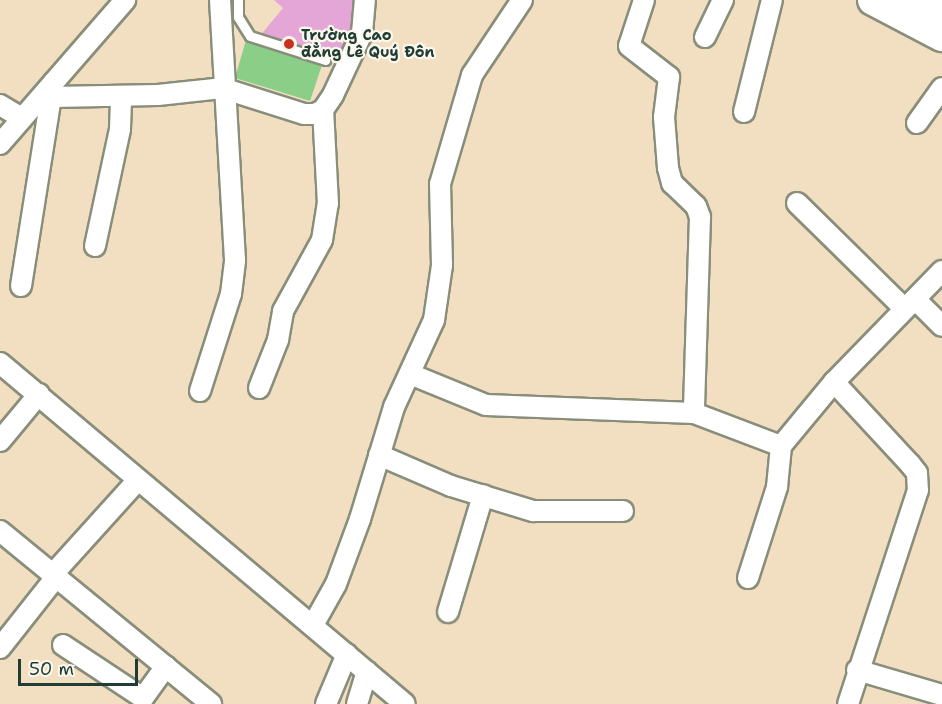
<!DOCTYPE html>
<meta charset="utf-8">
<style>
body{margin:0}
#map{position:relative;width:942px;height:704px;overflow:hidden;background:#f2dec1;font-family:"Shantell Sans",sans-serif}
div>[style]{position:absolute}
[style*='--x']{left:calc(var(--x)*1px);top:calc(var(--y)*1px);width:calc(var(--w)*1px);rotate:calc(var(--a)*1deg)}
.green>*{inset:0;background:#8ace87}
.building>*{inset:0;background:#e3a6d7}
.roads{filter:drop-shadow(2px 0 #888e7a) drop-shadow(-2px 0 #888e7a) drop-shadow(0 2px #888e7a) drop-shadow(0 -2px #888e7a)}
.lane>*{height:9px;margin:-4.5px;padding:0 4.5px;transform-origin:4.5px;border-radius:4.5px;background:#fff}
.street>*{height:20px;margin:-10px;padding:0 10px;transform-origin:10px;border-radius:10px;background:#fff}
.primary>*{height:30px;margin:-15px;padding:0 15px;transform-origin:15px;border-radius:15px;background:#fff}
.highway>*{height:33px;margin:-16.5px;padding:0 16.5px;transform-origin:16.5px;border-radius:16.5px;background:#fff}
.dots>*{width:16px;height:16px;translate:-50% -50%;box-sizing:border-box;border:3px solid #fbf7ec;border-radius:50%}
span{translate:-50% -50%;white-space:nowrap;text-align:center;line-height:1.15;-webkit-text-stroke:4.5px #fbf7ec;paint-order:stroke}
.poi-label{font-size:15px;color:#1f3d34;font-weight:700}
.left{translate:0 -50%;text-align:left}
.scale{position:absolute;left:18px;top:659px;width:120px;height:27px;box-sizing:border-box;border:3px solid #1f3d34;border-top:0;padding-left:8px;font-size:18px;line-height:21px;white-space:nowrap;color:#1f3d34;-webkit-text-stroke:4px #fbf7ec;paint-order:stroke}
</style>
<div id="map">
<div class="green">
<i style="clip-path:polygon(246px 40px,322px 65px,310px 101px,235px 78px)"></i>
</div>
<div class="building">
<i style="clip-path:polygon(274px 0,360px 0,356px 31px,344px 58px,260px 36px,283px 8px)"></i>
</div>
<div class="roads">
<div class="lane">
<i style="--x:238;--y:0;--w:17;--a:90"></i>
<i style="--x:238;--y:17;--w:22;--a:58"></i>
<i style="--x:250;--y:36;--w:79;--a:17.7"></i>
</div>
<div class="street">
<i style="--x:644;--y:0;--w:48;--a:108.1"></i>
<i style="--x:629;--y:46;--w:51;--a:37.8"></i>
<i style="--x:669;--y:77;--w:40;--a:97.1"></i>
<i style="--x:664;--y:117;--w:51;--a:85.5"></i>
<i style="--x:668;--y:168;--w:16;--a:75"></i>
<i style="--x:672;--y:183;--w:33;--a:44"></i>
<i style="--x:696;--y:206;--w:12;--a:70"></i>
<i style="--x:700;--y:217;--w:196;--a:91.8"></i>
<i style="--x:705;--y:37;--w:41;--a:-64.1"></i>
<i style="--x:52;--y:97;--w:106;--a:-1.1"></i>
<i style="--x:158;--y:95;--w:64;--a:-6.2"></i>
<i style="--x:222;--y:88;--w:86;--a:17.6"></i>
<i style="--x:304;--y:114;--w:11;--a:0"></i>
<i style="--x:315;--y:114;--w:9;--a:-27"></i>
<i style="--x:323;--y:110;--w:18;--a:-56"></i>
<i style="--x:333;--y:95;--w:68;--a:-64.9"></i>
<i style="--x:362;--y:33;--w:33;--a:-85"></i>
<i style="--x:0;--y:105;--w:26;--a:31"></i>
<i style="--x:744;--y:112;--w:115;--a:-76"></i>
<i style="--x:917;--y:123;--w:43;--a:-54.5"></i>
<i style="--x:0;--y:144;--w:191;--a:-49"></i>
<i style="--x:797;--y:203;--w:151;--a:44.5"></i>
<i style="--x:95;--y:246;--w:120;--a:-77.9"></i>
<i style="--x:120;--y:129;--w:33;--a:-88"></i>
<i style="--x:21;--y:286;--w:206;--a:-81"></i>
<i style="--x:915;--y:299;--w:38;--a:45"></i>
<i style="--x:0;--y:363;--w:529;--a:40.1"></i>
<i style="--x:410;--y:374;--w:82;--a:22.2"></i>
<i style="--x:486;--y:405;--w:208;--a:2.2"></i>
<i style="--x:694;--y:413;--w:93;--a:20.8"></i>
<i style="--x:834;--y:382;--w:112;--a:47.2"></i>
<i style="--x:910;--y:464;--w:11;--a:52"></i>
<i style="--x:917;--y:473;--w:17;--a:87"></i>
<i style="--x:918;--y:490;--w:225;--a:108.1"></i>
<i style="--x:259;--y:388;--w:52;--a:-68.4"></i>
<i style="--x:278;--y:340;--w:29;--a:-80"></i>
<i style="--x:283;--y:311;--w:81;--a:-61.2"></i>
<i style="--x:322;--y:240;--w:36;--a:-81"></i>
<i style="--x:328;--y:204;--w:94;--a:-93"></i>
<i style="--x:200;--y:391;--w:102;--a:-72.3"></i>
<i style="--x:231;--y:294;--w:34;--a:-83"></i>
<i style="--x:235;--y:260;--w:260;--a:-93.3"></i>
<i style="--x:0;--y:441;--w:61;--a:-50.3"></i>
<i style="--x:379;--y:455;--w:78;--a:23.3"></i>
<i style="--x:451;--y:486;--w:86;--a:17"></i>
<i style="--x:533;--y:511;--w:90;--a:0"></i>
<i style="--x:0;--y:531;--w:273;--a:39.3"></i>
<i style="--x:53;--y:574;--w:127;--a:-47.9"></i>
<i style="--x:748;--y:578;--w:96;--a:-72.3"></i>
<i style="--x:777;--y:487;--w:41;--a:-84.4"></i>
<i style="--x:781;--y:446;--w:83;--a:-50.4"></i>
<i style="--x:834;--y:382;--w:155;--a:-45.8"></i>
<i style="--x:448;--y:612;--w:122;--a:-73.3"></i>
<i style="--x:313;--y:625;--w:47;--a:-60.7"></i>
<i style="--x:336;--y:584;--w:69;--a:-69.7"></i>
<i style="--x:360;--y:519;--w:117;--a:-73.1"></i>
<i style="--x:394;--y:407;--w:96;--a:-65.3"></i>
<i style="--x:434;--y:320;--w:56;--a:-81.7"></i>
<i style="--x:442;--y:265;--w:81;--a:-91.4"></i>
<i style="--x:440;--y:184;--w:114;--a:-73.6"></i>
<i style="--x:472;--y:75;--w:90;--a:-56.3"></i>
<i style="--x:63;--y:645;--w:96;--a:33.5"></i>
<i style="--x:143;--y:698;--w:39;--a:-54"></i>
<i style="--x:0;--y:648;--w:90;--a:-51.7"></i>
<i style="--x:857;--y:670;--w:89;--a:16.4"></i>
<i style="--x:326;--y:704;--w:54;--a:-67.2"></i>
<i style="--x:357;--y:704;--w:34;--a:-73"></i>
</div>
<div class="primary">
<i style="--x:873;--y:0;--w:78;--a:27.6"></i>
</div>
<div class="highway">
<i style="--x:914;--y:0;--w:31;--a:27"></i>
</div>
</div>
<div class="dots">
<i style="left:289px;top:44px;background:#c8321e"></i>
</div>
<div class="poi-label">
<span class="left" style="left:301px;top:44px">Trường Cao<br>đẳng Lê Quý Đôn</span>
</div>
<div class="scale">50 m</div>
</div>
